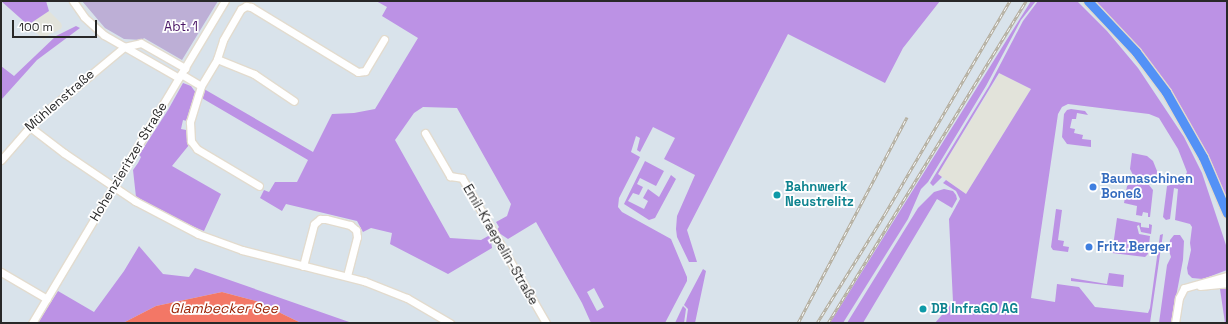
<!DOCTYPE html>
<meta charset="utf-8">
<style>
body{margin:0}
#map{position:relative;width:1228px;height:324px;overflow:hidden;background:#d9e3eb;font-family:"Space Grotesk",sans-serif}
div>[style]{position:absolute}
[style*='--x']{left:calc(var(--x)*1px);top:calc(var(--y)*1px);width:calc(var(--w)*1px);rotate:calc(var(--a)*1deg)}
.industrial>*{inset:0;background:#e2e3da}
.green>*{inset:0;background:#bc92e5}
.cemetery>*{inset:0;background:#bdafd6}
.water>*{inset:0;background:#f37766}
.roads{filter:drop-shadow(1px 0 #e2dbce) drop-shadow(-1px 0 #e2dbce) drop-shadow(0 1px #e2dbce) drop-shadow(0 -1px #e2dbce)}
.minor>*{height:7px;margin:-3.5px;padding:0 3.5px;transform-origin:3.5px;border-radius:3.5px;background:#fff}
.major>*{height:9px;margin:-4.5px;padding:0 4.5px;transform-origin:4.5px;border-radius:4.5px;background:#5391f6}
.rail>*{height:3px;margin-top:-1.5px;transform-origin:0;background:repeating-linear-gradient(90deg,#fff 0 4.5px,#b3ac9b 0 9px);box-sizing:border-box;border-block:1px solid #b3ac9b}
.dots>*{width:11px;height:11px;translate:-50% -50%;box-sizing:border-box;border:2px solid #fff;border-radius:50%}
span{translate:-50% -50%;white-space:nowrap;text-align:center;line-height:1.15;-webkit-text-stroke:3.5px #fff;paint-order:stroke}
.park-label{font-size:13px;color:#4a1666}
.street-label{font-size:13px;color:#282828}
.shop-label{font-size:13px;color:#366cbe;font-weight:700}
.left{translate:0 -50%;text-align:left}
.culture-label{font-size:13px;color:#0d838f;font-weight:700}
.water-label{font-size:14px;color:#9c2508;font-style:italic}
.frame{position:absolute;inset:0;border:2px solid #282828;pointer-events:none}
.scale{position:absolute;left:12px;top:20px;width:85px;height:18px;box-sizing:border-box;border:2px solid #282828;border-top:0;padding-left:5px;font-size:12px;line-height:14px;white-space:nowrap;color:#282828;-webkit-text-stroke:3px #fff;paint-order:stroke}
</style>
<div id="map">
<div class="industrial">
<i style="clip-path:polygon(49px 11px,61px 23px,62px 26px,61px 29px,50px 34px,44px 40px,28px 25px)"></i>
<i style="clip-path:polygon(1000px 73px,1031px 89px,966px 194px,938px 174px)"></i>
</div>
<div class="green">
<i style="clip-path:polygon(1px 1px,46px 1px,49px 11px,28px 25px)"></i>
<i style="clip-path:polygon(evenodd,376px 1px,940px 1px,903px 48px,885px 83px,788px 34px,687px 230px,697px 262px,689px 262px,677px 237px,676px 229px,677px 216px,695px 175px,664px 159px,675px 138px,653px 127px,640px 152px,637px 150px,640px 138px,636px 136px,631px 152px,640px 157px,619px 198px,618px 207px,622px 212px,671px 239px,687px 277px,687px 281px,665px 323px,591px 323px,582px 303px,536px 222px,508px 239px,496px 231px,499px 227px,496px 222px,507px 216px,511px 204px,457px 108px,423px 107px,414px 113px,395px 140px,450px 238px,481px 240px,490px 235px,492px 248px,448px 274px,390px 244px,392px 233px,371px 228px,363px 232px,357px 221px,286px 204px,282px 211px,260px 198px,264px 190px,269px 192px,275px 182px,297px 182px,308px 160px,200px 97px,204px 89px,313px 152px,332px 114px,354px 113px,375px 109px,418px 38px,382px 16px,387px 7px,376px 1px,594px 288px,604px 307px,597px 311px,587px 292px,594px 288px)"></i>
<i style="clip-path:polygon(1031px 1px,1036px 1px,1021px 20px,986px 86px,928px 182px,921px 189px,908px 219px,843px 323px,830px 323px)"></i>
<i style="clip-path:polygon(1038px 1px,1077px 1px,1107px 31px,1138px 68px,1184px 137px,1202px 173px,1227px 248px,1227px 270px,1203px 279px,1192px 278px,1188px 274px,1187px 268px,1191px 250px,1190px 243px,1192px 227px,1190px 224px,1175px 220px,1178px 189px,1174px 188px,1170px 219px,1166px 220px,1163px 217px,1167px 186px,1183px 181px,1187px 172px,1178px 149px,1159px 118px,1149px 114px,1068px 104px,1062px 107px,1058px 114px,1031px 298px,1055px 302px,1057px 284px,1079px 287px,1095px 307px,1148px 313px,1150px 308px,1160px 235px,1163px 234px,1150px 323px,935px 323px,953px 302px,949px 219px,960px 199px,956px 191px,943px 183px,946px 180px,966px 194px,1031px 89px,999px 73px,938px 174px,942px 177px,933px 186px,930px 183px,989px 86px,1023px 21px)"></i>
<i style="clip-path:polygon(1093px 1px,1227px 1px,1227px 204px,1130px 39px)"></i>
<i style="clip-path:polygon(76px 26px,80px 28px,37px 60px,1px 100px,1px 66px,14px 76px,56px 36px)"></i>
<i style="clip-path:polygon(183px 83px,191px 86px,196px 93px,187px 121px,183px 120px,181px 129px,186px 130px,189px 145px,172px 166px,221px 194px,204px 231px,182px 222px,136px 197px,133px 170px,138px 163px,141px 157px,139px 155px,168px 110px)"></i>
<i style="clip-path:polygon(1071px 109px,1085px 111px,1088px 115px,1077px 113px,1076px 119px,1072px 119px,1070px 128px,1075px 129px,1074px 133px,1083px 135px,1082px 139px,1091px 140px,1091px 147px,1067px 144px,1062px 137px,1064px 114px,1067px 110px)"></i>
<i style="clip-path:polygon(1132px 153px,1147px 156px,1153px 161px,1157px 171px,1156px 181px,1133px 175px,1130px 169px)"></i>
<i style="clip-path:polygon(645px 161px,664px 171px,656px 186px,640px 178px,637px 184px,643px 187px,639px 195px,633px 193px,628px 201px,644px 209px,648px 201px,643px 198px,648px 189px,659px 197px,671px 175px,676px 179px,655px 218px,649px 220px,624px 204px)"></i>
<i style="clip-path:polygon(1136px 182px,1149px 185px,1153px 190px,1150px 217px,1148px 217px,1148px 213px,1143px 212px,1142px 216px,1136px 215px,1137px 206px,1124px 203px,1127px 186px,1131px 183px)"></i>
<i style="clip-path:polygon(944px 189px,953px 191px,956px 195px,957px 199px,952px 208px,937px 199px,863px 323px,847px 323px,918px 208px,934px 192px)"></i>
<i style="clip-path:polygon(1056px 209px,1062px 210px,1058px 240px,1064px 241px,1063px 246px,1069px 247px,1068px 252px,1053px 250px,1051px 247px)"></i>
<i style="clip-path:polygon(1117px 218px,1141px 223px,1141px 227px,1149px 228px,1149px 224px,1152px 225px,1151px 234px,1141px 232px,1139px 225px,1137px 226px,1139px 234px,1150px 236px,1148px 254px,1145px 257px,1112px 253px)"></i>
<i style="clip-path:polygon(1174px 235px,1180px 235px,1184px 241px,1183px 260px,1171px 323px,1159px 323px,1167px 265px,1171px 257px,1169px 251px,1170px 240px)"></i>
<i style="clip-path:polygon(139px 246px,163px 274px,189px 277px,195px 268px,352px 323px,301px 323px,256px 301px,222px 292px,156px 306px,123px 323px,38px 323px,58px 291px,94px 312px,124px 271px)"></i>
<i style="clip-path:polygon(703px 269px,706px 271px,695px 323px,686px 323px,688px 309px,684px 305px)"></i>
<i style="clip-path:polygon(1109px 273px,1124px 275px,1123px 287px,1071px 281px,1071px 278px,1107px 284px)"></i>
<i style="clip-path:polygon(1227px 286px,1227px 323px,1225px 323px,1220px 289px)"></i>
<i style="clip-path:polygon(683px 306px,686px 309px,684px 323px,675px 323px)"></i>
</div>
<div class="cemetery">
<i style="clip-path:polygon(82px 1px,218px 1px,182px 60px,144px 38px,142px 40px,124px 39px,105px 28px)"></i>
</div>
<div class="water">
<i style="clip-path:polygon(222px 292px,256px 301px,301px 323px,123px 323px,156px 306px)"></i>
</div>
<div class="roads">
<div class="minor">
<i style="--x:73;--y:1;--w:19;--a:55"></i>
<i style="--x:84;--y:17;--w:27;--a:42"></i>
<i style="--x:104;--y:35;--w:86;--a:29.8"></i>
<i style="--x:217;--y:59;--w:20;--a:-72"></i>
<i style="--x:223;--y:40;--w:36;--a:-60"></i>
<i style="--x:241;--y:9;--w:6;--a:-31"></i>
<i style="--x:246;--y:6;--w:5;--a:11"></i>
<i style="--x:251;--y:7;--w:125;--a:31.3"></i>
<i style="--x:358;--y:72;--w:7;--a:-8"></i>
<i style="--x:365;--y:71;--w:37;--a:-59"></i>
<i style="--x:181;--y:74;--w:23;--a:31"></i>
<i style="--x:201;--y:86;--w:38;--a:107"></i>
<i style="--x:190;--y:122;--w:19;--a:87"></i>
<i style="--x:191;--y:141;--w:10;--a:53"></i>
<i style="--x:197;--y:149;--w:72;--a:30.8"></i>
<i style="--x:201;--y:86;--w:31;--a:-59"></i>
<i style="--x:217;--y:59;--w:40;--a:22"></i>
<i style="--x:254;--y:74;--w:48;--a:34"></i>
<i style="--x:30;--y:127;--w:43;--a:37.4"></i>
<i style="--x:64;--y:153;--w:86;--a:34.1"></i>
<i style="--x:135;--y:201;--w:71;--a:27.6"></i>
<i style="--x:198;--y:234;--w:47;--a:20"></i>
<i style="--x:242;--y:250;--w:126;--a:14.3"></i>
<i style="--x:364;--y:281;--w:46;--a:21.6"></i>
<i style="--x:407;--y:298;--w:50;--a:30.2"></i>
<i style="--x:425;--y:133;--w:50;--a:59.8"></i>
<i style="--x:450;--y:176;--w:12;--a:9"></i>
<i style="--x:462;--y:178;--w:168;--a:59.9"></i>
<i style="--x:1;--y:160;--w:52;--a:-48.9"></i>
<i style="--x:35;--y:121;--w:116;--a:-39.7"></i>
<i style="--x:124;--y:47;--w:17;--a:-13"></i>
<i style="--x:141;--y:43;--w:51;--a:29.6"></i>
<i style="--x:303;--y:266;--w:43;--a:-75.3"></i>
<i style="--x:314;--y:224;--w:8;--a:-40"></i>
<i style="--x:320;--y:219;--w:6;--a:0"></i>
<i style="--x:326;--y:219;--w:25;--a:14"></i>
<i style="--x:350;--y:225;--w:8;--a:40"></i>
<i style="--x:356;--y:230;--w:7;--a:82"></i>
<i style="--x:357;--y:237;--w:40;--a:104.4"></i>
<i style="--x:1;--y:272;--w:53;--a:30.4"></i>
<i style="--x:1200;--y:286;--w:27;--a:-6"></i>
<i style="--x:32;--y:323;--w:375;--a:-59.1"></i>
<i style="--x:1175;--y:323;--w:25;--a:-81"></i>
<i style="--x:1179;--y:298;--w:11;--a:-63"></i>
<i style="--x:1184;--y:288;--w:45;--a:-15.6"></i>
</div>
<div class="major">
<i style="--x:1088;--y:1;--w:70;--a:46.7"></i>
<i style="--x:1136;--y:52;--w:50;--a:53.1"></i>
<i style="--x:1166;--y:92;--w:75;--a:60.4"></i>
<i style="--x:1203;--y:157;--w:61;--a:66.8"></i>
</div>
</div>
<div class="rail">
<i style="--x:798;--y:323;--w:233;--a:-62.1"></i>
<i style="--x:817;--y:323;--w:131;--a:-58.1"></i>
<i style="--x:886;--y:212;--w:245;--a:-59.6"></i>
<i style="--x:828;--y:323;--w:378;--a:-58.4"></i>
</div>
<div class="dots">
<i style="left:1093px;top:187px;background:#3f7fe0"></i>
<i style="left:777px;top:195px;background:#0f9aa8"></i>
<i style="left:1089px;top:247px;background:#3f7fe0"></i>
<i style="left:923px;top:309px;background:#0f9aa8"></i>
</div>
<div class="park-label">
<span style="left:181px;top:27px">Abt. 1</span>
</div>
<div class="street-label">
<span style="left:60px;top:101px;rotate:-41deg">Mühlenstraße</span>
<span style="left:129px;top:162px;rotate:-59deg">Hohenzieritzer Straße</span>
<span style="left:500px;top:245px;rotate:60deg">Emil-Kraepelin-Straße</span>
</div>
<div class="shop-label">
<span class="left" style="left:1101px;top:187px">Baumaschinen<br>Boneß</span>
<span class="left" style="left:1097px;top:247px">Fritz Berger</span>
</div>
<div class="culture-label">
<span class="left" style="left:785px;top:195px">Bahnwerk<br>Neustrelitz</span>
<span class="left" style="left:931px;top:309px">DB InfraGO AG</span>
</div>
<div class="water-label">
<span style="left:224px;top:308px">Glambecker See</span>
</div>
<div class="frame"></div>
<div class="scale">100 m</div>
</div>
